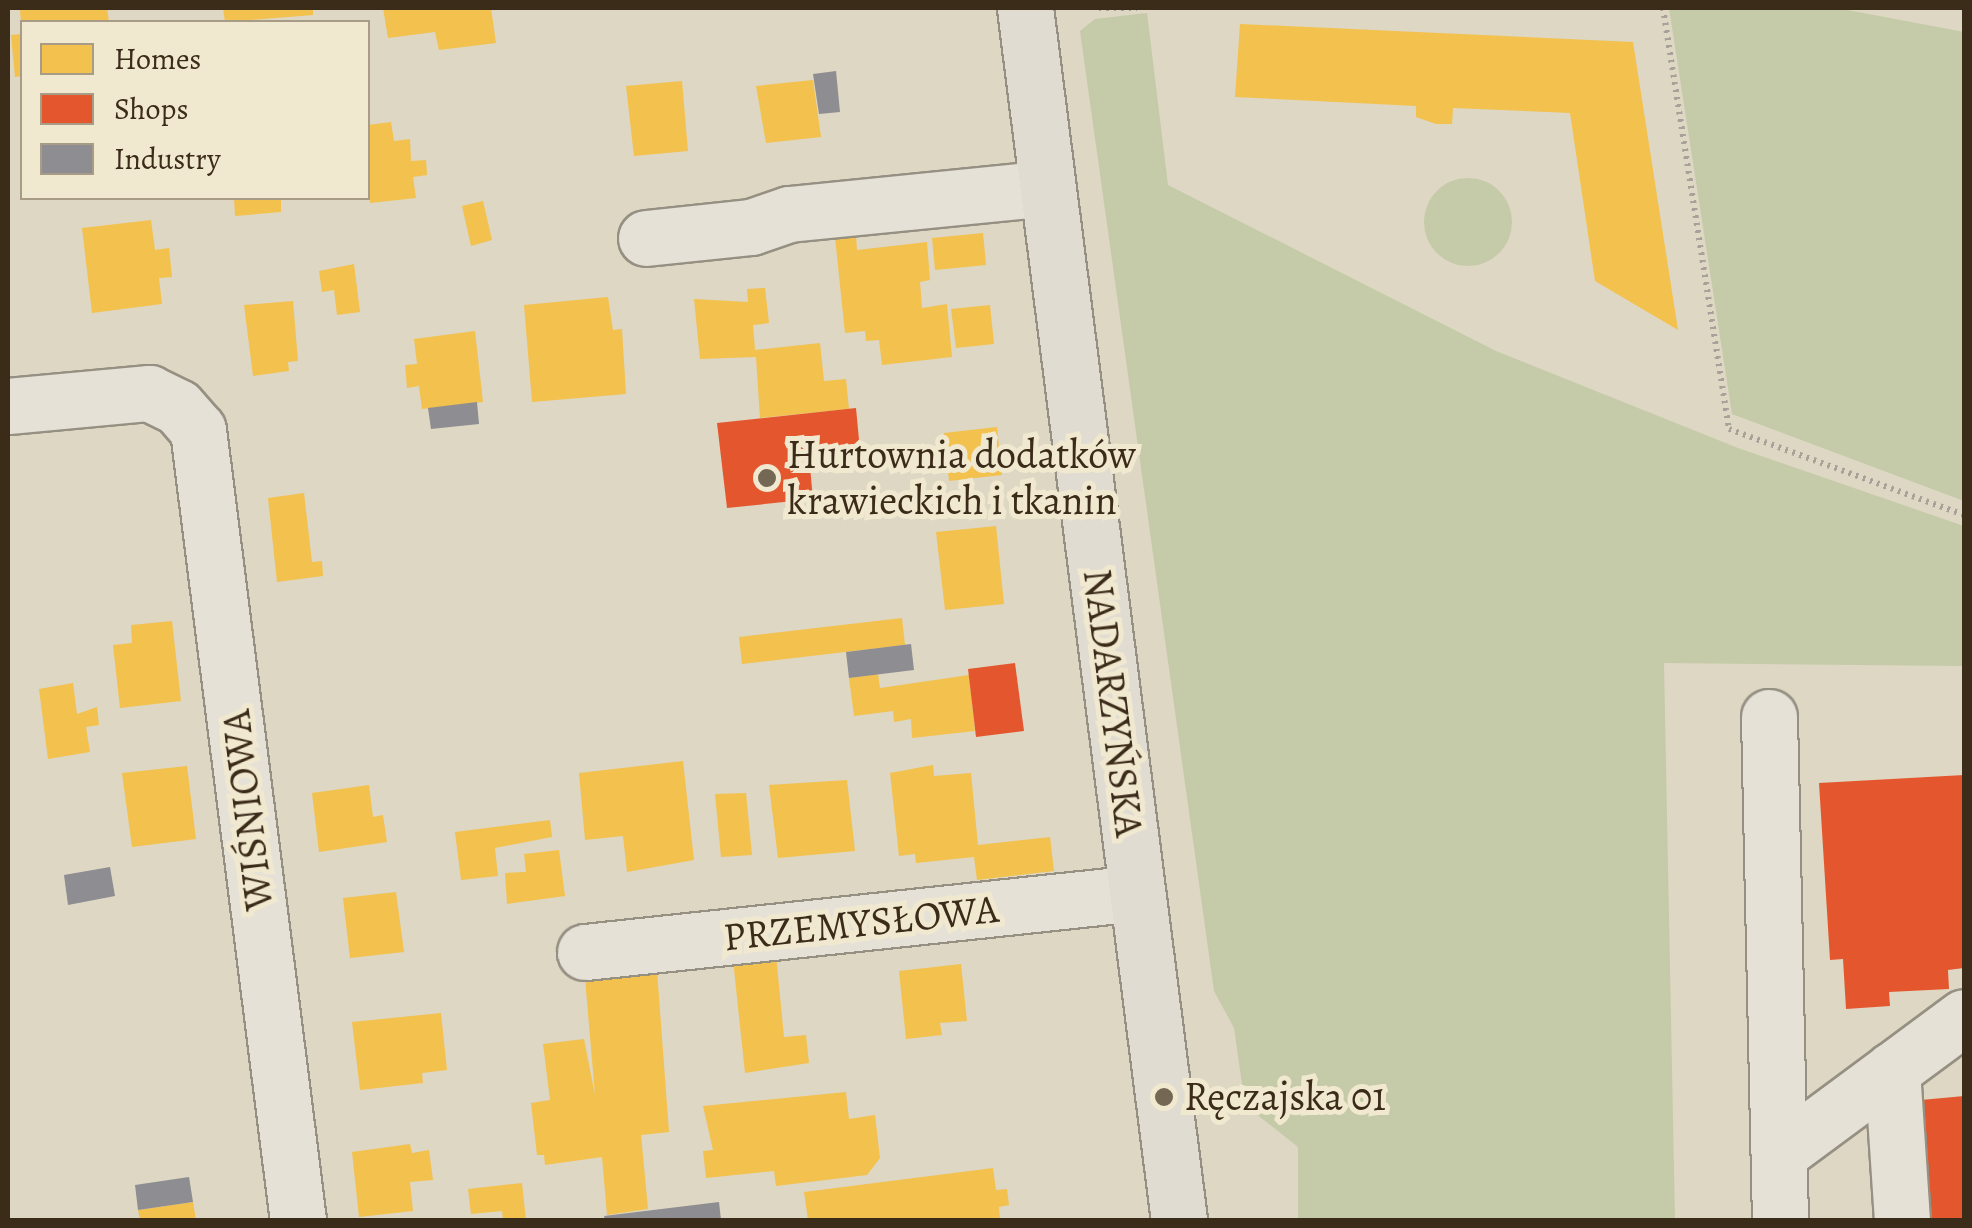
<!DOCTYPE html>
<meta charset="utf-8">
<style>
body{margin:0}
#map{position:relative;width:1972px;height:1228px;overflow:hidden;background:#ded7c3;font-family:Alegreya,serif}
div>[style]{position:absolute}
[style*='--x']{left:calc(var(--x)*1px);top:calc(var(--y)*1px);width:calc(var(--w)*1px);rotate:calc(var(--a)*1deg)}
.green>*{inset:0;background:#c5cba9}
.round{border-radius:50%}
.homes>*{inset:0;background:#f2c14e}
.shops>*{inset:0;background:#e4572e}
.industry>*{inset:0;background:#8d8d92}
.path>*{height:6px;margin-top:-3px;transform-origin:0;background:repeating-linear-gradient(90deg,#a7a299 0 2.5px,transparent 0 7.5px)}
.roads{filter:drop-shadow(2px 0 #959082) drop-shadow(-2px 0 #959082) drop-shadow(0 2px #959082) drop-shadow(0 -2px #959082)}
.minor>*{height:55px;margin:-27.5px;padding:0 27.5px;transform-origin:27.5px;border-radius:27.5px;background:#e5e1d7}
.major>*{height:55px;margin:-27.5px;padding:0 27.5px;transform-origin:27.5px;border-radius:27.5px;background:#e1dcd1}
.dots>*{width:28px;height:28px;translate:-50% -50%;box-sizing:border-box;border:5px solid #f1e8d0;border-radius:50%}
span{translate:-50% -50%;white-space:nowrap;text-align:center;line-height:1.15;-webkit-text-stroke:10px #f1e8d0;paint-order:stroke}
.poi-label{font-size:40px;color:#3b2b19}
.left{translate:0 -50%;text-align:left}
.street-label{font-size:40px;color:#3b2b19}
.frame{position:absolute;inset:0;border:10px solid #3b2b19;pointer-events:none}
.legend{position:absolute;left:20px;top:20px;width:350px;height:180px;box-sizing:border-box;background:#f1e8d0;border:2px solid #a89c87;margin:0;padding:12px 18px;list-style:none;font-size:30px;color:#3b2b19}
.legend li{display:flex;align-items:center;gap:20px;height:50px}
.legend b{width:50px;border:2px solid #a89c87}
</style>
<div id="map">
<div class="green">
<i style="clip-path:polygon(1669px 8px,1837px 8px,1964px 32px,1964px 501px,1732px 414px)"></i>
<i style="clip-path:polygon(1147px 13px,1168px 185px,1496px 351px,1738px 448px,1964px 526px,1964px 666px,1664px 663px,1675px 1220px,1298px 1220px,1298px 1147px,1245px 1105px,1234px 1028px,1214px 991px,1080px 31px,1095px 19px)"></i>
<i class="round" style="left:1424px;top:178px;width:88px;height:88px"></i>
</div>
<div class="homes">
<i style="clip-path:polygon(107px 8px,109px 22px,21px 22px,20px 10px)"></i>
<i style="clip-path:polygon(223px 8px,313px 8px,313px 15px,225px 22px)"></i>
<i style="clip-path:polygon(383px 8px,491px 8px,496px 43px,439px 50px,435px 32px,388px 38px)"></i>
<i style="clip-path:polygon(1240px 24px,1633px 42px,1678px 330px,1595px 281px,1570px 113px,1453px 108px,1452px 124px,1436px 124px,1416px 117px,1416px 106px,1235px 97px)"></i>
<i style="clip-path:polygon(22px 34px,22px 76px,15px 77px,11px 35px)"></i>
<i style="clip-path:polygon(813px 80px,821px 137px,766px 143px,756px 86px)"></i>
<i style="clip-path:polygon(682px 81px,688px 151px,634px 156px,626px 86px)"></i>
<i style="clip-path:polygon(391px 122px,394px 141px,410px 139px,411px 161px,426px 160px,427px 175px,413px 177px,416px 198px,370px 203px,368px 125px)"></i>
<i style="clip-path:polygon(234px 198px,281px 198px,281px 212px,235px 216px)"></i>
<i style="clip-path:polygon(483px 201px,492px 240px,471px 246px,462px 206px)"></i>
<i style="clip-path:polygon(151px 220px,155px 250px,169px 248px,172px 277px,159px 278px,162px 304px,92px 313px,82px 228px)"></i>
<i style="clip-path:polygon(983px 233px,986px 265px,935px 270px,932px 238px)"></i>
<i style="clip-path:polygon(856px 235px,857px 250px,927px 242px,930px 280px,920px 282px,922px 308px,947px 304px,952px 357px,882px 365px,879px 340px,866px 341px,865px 331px,845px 333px,835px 237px)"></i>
<i style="clip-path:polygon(354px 264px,360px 312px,337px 315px,334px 290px,322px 292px,319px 271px)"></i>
<i style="clip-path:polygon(765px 288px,769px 323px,753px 325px,755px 350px,820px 343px,824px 381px,846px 379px,849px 409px,760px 418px,756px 357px,700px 359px,694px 299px,748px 302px,747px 289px)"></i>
<i style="clip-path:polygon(608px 297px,613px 330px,622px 329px,626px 394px,532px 402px,524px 305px)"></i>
<i style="clip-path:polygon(293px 301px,298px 361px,288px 362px,289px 371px,253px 376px,244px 305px)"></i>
<i style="clip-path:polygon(990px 305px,994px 344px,956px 348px,951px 309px)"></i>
<i style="clip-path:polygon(475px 331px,483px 402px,422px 409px,419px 386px,407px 388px,405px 365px,417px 364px,414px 339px)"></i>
<i style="clip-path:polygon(997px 427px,1002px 475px,949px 481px,944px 433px)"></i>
<i style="clip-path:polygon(304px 493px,312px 562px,322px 561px,323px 576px,277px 582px,268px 498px)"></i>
<i style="clip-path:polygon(996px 526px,1004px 604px,945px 610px,936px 532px)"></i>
<i style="clip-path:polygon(902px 618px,905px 645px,742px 664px,739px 637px)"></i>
<i style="clip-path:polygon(172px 621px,181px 701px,120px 708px,113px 645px,132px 643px,131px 625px)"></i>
<i style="clip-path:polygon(878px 674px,880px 688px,969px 675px,975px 731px,912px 738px,911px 719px,894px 722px,893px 711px,854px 716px,849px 678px)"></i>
<i style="clip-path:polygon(73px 683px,77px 714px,97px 707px,99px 725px,86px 727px,90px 752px,48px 759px,39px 689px)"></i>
<i style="clip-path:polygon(683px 761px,694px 860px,627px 872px,623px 836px,585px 840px,579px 773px)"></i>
<i style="clip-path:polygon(933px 765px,934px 776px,971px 773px,978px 845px,1050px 837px,1054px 871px,977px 880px,974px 857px,916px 863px,915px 854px,899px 856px,890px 773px)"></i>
<i style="clip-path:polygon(187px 766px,196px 839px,132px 847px,122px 773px)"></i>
<i style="clip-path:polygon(847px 780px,855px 851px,778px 858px,769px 785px)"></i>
<i style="clip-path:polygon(369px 785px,373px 817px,383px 815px,387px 842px,319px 852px,312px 793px)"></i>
<i style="clip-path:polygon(746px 793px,752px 855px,721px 857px,715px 794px)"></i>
<i style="clip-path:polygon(550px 820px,552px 837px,495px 848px,498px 876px,461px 880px,455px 832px)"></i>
<i style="clip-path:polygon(559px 850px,565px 896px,507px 904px,505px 873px,526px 872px,524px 854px)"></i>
<i style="clip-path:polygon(396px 892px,404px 952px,350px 958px,343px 898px)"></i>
<i style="clip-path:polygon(776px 955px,784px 1037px,806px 1035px,809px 1063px,745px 1073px,733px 960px)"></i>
<i style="clip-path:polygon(961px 964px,967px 1021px,940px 1023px,942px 1035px,906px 1039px,899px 971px)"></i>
<i style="clip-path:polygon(657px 970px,669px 1132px,641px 1135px,648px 1209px,607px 1215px,602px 1157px,545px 1165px,544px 1155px,537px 1155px,531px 1103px,550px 1100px,543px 1044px,584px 1039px,595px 1095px,585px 978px)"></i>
<i style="clip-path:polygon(441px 1013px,447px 1070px,422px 1073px,423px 1083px,360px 1090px,352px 1022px)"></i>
<i style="clip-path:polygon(846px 1092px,849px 1119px,875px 1115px,880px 1158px,867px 1175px,776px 1186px,774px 1171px,706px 1178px,703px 1151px,713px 1150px,703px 1106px)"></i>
<i style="clip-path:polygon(410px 1144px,412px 1153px,429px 1150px,433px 1180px,410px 1182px,413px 1211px,359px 1217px,352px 1152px)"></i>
<i style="clip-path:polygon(993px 1168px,996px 1190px,1007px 1189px,1009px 1205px,999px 1207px,1000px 1220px,808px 1220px,804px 1192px)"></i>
<i style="clip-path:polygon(522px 1183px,526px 1220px,503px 1220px,502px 1211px,471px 1214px,468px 1189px)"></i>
<i style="clip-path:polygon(193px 1202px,196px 1220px,140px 1220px,138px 1210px)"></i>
</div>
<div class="shops">
<i style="clip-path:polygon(856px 408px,860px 450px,809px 456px,813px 499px,727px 508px,717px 423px)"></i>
<i style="clip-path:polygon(1015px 663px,1024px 731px,976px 737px,968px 669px)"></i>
<i style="clip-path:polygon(1964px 775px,1964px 968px,1948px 970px,1949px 989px,1889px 992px,1890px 1006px,1846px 1009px,1843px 959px,1830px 960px,1819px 783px)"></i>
<i style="clip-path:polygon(1964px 1096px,1964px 1220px,1930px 1220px,1921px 1100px)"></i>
</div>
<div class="industry">
<i style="clip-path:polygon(836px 71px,840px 112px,819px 114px,813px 74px)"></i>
<i style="clip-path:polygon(477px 402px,479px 424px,431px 429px,428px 408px)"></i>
<i style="clip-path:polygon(911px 644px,914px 670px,849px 678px,846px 652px)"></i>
<i style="clip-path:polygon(110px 867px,115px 896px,68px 905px,64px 875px)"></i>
<i style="clip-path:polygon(189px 1177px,193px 1202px,138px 1210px,135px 1185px)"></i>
<i style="clip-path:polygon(719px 1202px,721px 1220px,605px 1220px,604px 1216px)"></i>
</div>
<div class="path">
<i style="--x:1099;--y:8;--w:38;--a:0"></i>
<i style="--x:1663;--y:8;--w:426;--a:81.1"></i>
<i style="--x:1729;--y:429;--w:250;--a:20.1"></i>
</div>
<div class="roads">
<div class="minor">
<i style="--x:646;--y:238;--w:106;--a:-6"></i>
<i style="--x:751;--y:227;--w:40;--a:-18.9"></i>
<i style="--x:789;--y:214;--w:260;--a:-5.7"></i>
<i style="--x:8;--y:406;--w:142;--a:-5.3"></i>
<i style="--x:149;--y:393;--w:32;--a:26"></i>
<i style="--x:178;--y:407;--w:30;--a:49"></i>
<i style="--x:198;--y:430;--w:796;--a:82.79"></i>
<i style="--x:1769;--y:717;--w:503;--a:88.75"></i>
<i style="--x:585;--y:952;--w:555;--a:-6.1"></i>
<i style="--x:1892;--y:1070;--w:150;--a:86.2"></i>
<i style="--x:1779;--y:1154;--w:230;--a:-36.5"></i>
</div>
<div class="major">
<i style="--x:1025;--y:8;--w:1222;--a:82.76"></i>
</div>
</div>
<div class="dots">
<i style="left:767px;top:478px;background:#746754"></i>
<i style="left:1164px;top:1097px;background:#746754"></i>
</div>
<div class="poi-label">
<span class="left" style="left:787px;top:478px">Hurtownia dodatków<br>krawieckich i tkanin</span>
<span class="left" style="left:1184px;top:1097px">Ręczajska 01</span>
</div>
<div class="street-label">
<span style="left:1113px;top:703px;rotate:83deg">NADARZYŃSKA</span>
<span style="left:248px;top:810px;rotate:-97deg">WIŚNIOWA</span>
<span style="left:861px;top:923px;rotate:-6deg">PRZEMYSŁOWA</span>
</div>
<div class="frame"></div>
<ul class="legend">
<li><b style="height:28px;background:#f2c14e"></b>Homes</li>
<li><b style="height:28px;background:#e4572e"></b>Shops</li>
<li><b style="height:28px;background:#8d8d92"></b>Industry</li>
</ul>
</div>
